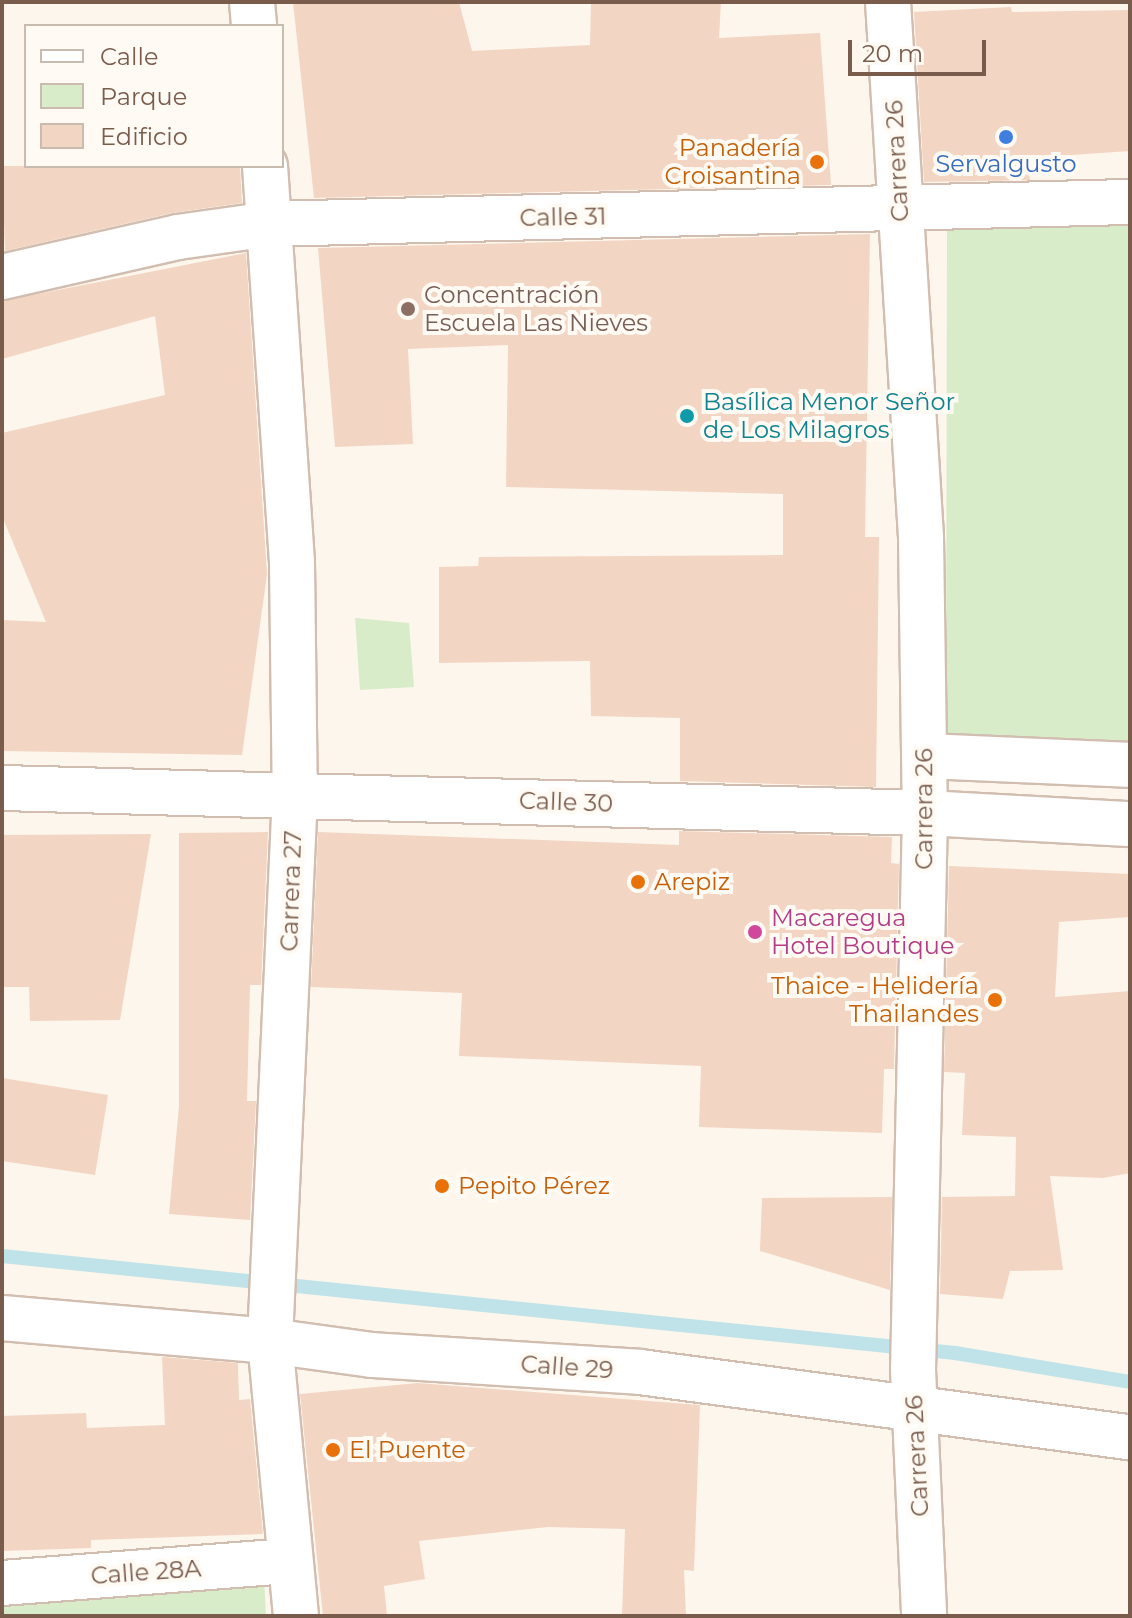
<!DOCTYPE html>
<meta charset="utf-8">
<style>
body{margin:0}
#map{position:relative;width:1132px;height:1618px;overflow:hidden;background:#fdf6ec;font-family:Montserrat,sans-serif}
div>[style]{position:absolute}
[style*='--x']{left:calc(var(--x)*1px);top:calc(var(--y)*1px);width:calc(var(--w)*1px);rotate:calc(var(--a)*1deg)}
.green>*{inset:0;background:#d8ecc9}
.stream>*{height:14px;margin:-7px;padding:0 7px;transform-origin:7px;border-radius:7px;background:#bfe3e8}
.building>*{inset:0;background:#f3d5c3}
.roads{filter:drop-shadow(2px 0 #d1beb0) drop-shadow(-2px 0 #d1beb0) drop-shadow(0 2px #d1beb0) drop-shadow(0 -2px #d1beb0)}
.minor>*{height:44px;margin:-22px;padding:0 22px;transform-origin:22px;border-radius:22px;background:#fff}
.dots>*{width:22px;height:22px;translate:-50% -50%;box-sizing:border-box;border:4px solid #fffaf3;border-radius:50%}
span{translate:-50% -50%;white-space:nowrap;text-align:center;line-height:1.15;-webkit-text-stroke:8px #fffaf3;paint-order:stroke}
.food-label{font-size:24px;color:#c56008}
.right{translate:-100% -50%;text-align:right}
.left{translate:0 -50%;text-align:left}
.street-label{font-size:24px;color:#7a5c4d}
.shop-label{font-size:24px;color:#366cbe}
.education-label{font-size:24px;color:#785e54}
.culture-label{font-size:24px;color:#0d838f}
.hotel-label{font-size:24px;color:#b23c85}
.frame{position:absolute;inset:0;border:4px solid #7a5c4d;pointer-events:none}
.legend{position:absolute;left:24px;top:24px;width:260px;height:144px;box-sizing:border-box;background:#fffaf3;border:2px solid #cabbb1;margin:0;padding:10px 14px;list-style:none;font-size:24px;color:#7a5c4d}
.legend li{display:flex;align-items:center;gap:16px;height:40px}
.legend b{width:40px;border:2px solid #cabbb1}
.scale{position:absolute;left:848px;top:40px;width:138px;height:36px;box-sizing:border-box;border:4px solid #7a5c4d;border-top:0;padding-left:10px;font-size:24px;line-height:28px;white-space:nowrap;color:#7a5c4d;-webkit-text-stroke:6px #fffaf3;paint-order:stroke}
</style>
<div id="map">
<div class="green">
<i style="clip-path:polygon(1130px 213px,1130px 751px,946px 744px,947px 220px)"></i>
<i style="clip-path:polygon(355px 618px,409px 623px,414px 687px,360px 690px)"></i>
<i style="clip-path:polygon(264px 1578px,266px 1616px,2px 1616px,2px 1595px)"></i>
</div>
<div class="stream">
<i style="--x:2;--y:1256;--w:958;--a:5.81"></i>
<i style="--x:955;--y:1353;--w:177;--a:9.4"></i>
</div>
<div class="building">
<i style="clip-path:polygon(293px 2px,459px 2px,472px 51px,590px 45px,591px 2px,721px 2px,719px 38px,820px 33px,831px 185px,314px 198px)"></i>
<i style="clip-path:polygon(1011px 7px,1012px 12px,1130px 10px,1130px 151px,1027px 158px,1030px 180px,924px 182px,914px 12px)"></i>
<i style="clip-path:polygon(2px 166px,240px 166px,242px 203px,172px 213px,5px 251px)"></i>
<i style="clip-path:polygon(870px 234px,865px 537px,879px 537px,876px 787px,680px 781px,680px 718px,591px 716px,590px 661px,439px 663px,439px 567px,478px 566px,479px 557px,783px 555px,783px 494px,506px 487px,508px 345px,408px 349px,413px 444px,335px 447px,318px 248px)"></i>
<i style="clip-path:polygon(246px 253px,267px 574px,242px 755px,2px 751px,2px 620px,46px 622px,2px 516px,2px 433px,165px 395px,155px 316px,2px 359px,2px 301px)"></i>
<i style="clip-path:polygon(679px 831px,892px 837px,891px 863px,899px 864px,894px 1069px,884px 1069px,882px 1133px,699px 1127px,701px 1066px,459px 1056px,462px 993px,311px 987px,318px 832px,679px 845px)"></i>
<i style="clip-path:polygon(268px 832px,261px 985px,250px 985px,247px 1101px,256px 1101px,250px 1220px,169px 1214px,179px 1106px,179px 833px)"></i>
<i style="clip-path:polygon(151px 834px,120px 1020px,30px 1021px,29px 987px,2px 987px,2px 835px)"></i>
<i style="clip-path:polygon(949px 866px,1130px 874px,1130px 917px,1059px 922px,1055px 997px,1130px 991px,1130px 1173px,1103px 1178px,1050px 1176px,1063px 1270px,1010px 1271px,1003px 1299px,940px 1294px,942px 1197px,1015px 1196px,1016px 1137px,962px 1135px,965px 1073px,944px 1072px)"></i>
<i style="clip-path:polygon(2px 1078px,108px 1095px,95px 1175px,2px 1161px)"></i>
<i style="clip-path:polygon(892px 1197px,890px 1290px,760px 1251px,762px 1198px)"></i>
<i style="clip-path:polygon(162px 1357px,238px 1363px,239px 1400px,250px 1399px,263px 1534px,91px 1540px,91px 1548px,2px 1551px,2px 1416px,86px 1413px,87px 1428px,165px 1425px)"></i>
<i style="clip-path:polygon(418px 1383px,700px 1405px,694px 1571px,684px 1570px,686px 1616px,622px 1616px,625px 1529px,548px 1527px,419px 1541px,425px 1579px,384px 1586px,387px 1616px,323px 1616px,300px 1394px)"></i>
</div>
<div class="roads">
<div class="minor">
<i style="--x:252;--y:2;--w:24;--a:85"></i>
<i style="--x:888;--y:2;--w:536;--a:86.47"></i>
<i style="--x:921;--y:537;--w:276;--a:89.2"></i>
<i style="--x:925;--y:813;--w:557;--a:91.23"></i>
<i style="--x:913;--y:1370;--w:246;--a:87.4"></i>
<i style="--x:265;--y:166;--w:398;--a:86.1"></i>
<i style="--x:292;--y:563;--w:231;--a:89.3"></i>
<i style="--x:295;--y:794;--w:548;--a:92.62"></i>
<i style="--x:270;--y:1341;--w:276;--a:84.6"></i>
<i style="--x:2;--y:277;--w:180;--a:-12.8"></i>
<i style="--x:178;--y:237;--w:93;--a:-8"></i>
<i style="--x:270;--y:224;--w:860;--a:-1.47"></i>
<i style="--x:925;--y:756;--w:205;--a:2.5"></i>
<i style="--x:2;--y:788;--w:923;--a:1.55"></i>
<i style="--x:925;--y:813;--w:205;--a:3.1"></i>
<i style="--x:2;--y:1318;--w:269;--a:4.9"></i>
<i style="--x:270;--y:1341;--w:103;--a:7.8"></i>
<i style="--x:372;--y:1355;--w:269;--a:3.6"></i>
<i style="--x:640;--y:1372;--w:494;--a:7.6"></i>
<i style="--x:2;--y:1583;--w:289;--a:-4.4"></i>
</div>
</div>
<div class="dots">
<i style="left:1006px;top:137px;background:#3f7fe0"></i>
<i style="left:817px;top:162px;background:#e8710a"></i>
<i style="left:408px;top:309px;background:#8d6e63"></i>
<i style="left:687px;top:416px;background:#0f9aa8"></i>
<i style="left:638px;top:882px;background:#e8710a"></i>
<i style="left:755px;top:932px;background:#d1479c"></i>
<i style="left:995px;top:1000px;background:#e8710a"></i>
<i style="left:442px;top:1186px;background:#e8710a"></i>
<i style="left:333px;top:1450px;background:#e8710a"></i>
</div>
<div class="food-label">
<span class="right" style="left:801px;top:162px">Panadería<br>Croisantina</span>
<span class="left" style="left:654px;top:882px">Arepiz</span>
<span class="right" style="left:979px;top:1000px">Thaice - Helidería<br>Thailandes</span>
<span class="left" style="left:458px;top:1186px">Pepito Pérez</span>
<span class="left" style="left:349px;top:1450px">El Puente</span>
</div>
<div class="street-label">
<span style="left:897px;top:161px;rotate:-93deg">Carrera 26</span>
<span style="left:563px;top:217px;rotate:-1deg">Calle 31</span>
<span style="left:566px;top:802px;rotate:2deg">Calle 30</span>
<span style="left:924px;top:809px;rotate:-90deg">Carrera 26</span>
<span style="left:291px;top:891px;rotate:-88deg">Carrera 27</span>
<span style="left:567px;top:1367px;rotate:4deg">Calle 29</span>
<span style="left:917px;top:1456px;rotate:-93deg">Carrera 26</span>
<span style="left:146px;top:1572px;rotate:-4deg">Calle 28A</span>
</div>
<div class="shop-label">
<span style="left:1006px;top:164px">Servalgusto</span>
</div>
<div class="education-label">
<span class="left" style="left:424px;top:309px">Concentración<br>Escuela Las Nieves</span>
</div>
<div class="culture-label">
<span class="left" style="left:703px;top:416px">Basílica Menor Señor<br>de Los Milagros</span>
</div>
<div class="hotel-label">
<span class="left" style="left:771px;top:932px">Macaregua<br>Hotel Boutique</span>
</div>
<div class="frame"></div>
<ul class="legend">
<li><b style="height:10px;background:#fff"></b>Calle</li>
<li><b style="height:22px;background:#d8ecc9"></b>Parque</li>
<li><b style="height:22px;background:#f3d5c3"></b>Edificio</li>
</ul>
<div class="scale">20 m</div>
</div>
